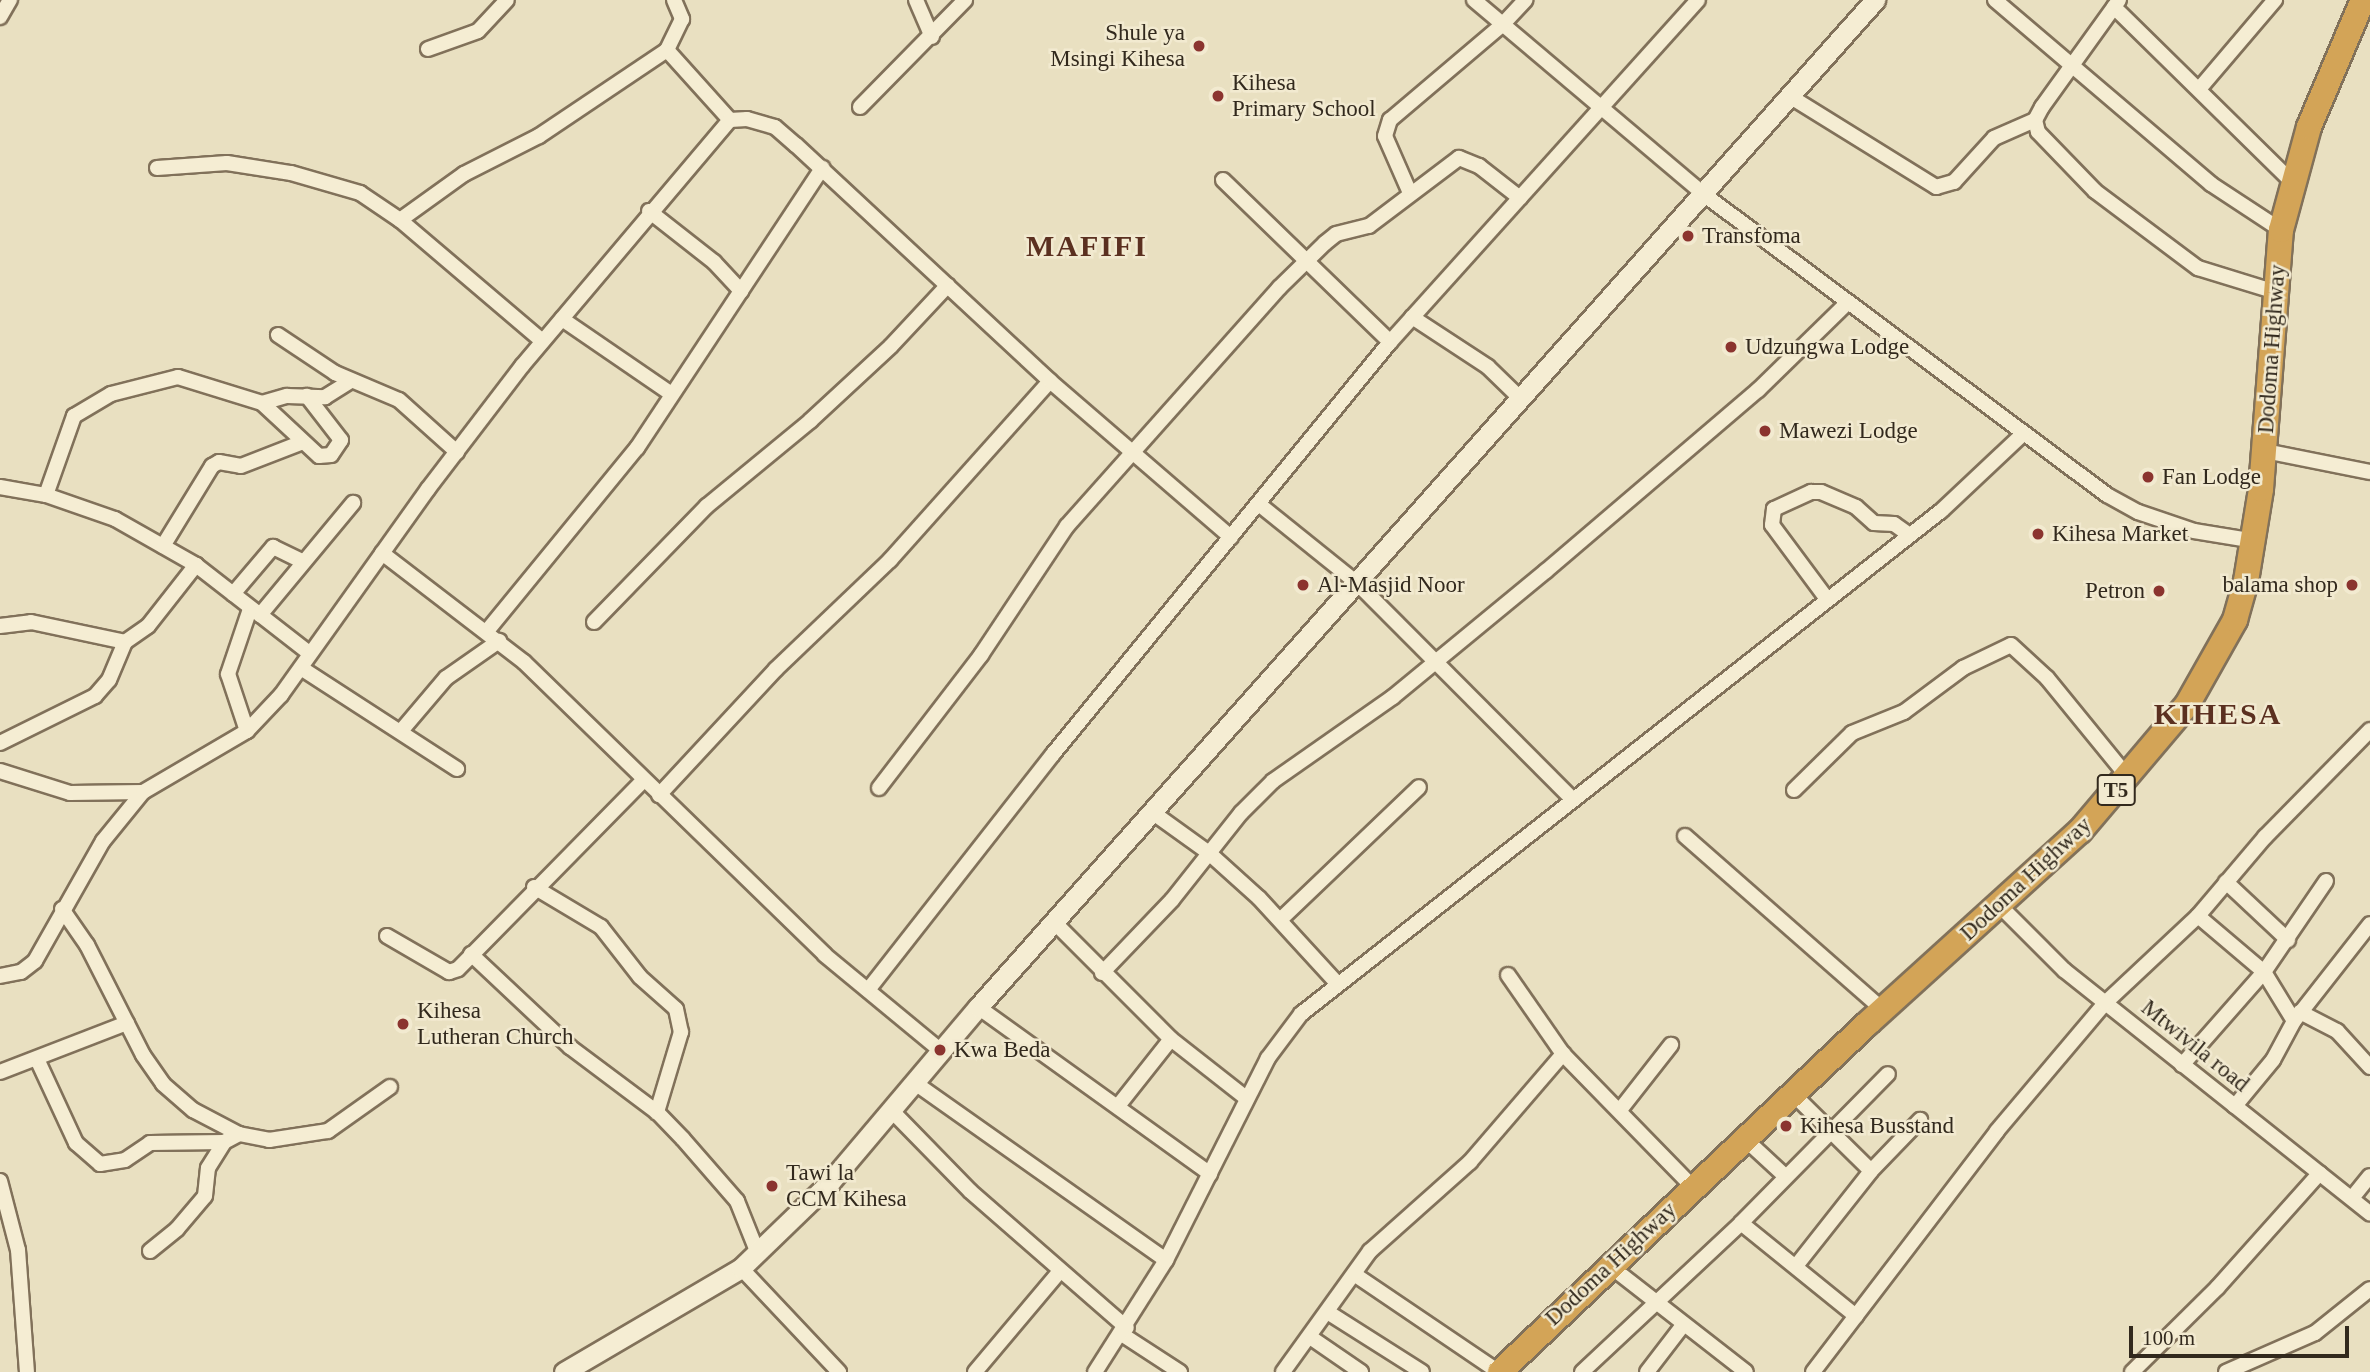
<!DOCTYPE html>
<style>
body{margin:0}
#map{position:relative;width:2370px;height:1372px;overflow:hidden;background:#e9e0c1;font-family:"Times New Roman",serif}
div>[style]{position:absolute}
[style*='--x']{left:calc(var(--x)*1px);top:calc(var(--y)*1px);width:calc(var(--w)*1px);rotate:calc(var(--a)*1deg)}
.roads{filter:drop-shadow(2px 0 #81715a) drop-shadow(-2px 0 #81715a) drop-shadow(0 2px #81715a) drop-shadow(0 -2px #81715a)}
.street>*{height:14px;margin:-7px;padding:0 7px;transform-origin:7px;border-radius:7px;background:#f5edd3}
.secondary>*{height:19px;margin:-9.5px;padding:0 9.5px;transform-origin:9.5px;border-radius:9.5px;background:#f5edd3}
.highway>*{height:24px;margin:-12px;padding:0 12px;transform-origin:12px;border-radius:12px;background:#d3a457}
.dots>*{width:19px;height:19px;translate:-50% -50%;box-sizing:border-box;border:4px solid #f2ead0;border-radius:50%}
span{translate:-50% -50%;white-space:nowrap;text-align:center;line-height:1.15;-webkit-text-stroke:5px #f2ead0;paint-order:stroke}
.shield-label span{padding:2px 5px;background:#f2ead0;border:2px solid;border-radius:5px;-webkit-text-stroke-width:0}
.shield-label{font-size:21px;color:#32291d;font-weight:700}
.poi-label{font-size:23px;color:#32291d}
.right{translate:-100% -50%;text-align:right}
.left{translate:0 -50%;text-align:left}
.street-label{font-size:23px;color:#32291d}
.district-label{font-size:30px;color:#5b3020;font-weight:700;letter-spacing:2px}
.scale{position:absolute;left:2129px;top:1326px;width:220px;height:32px;box-sizing:border-box;border:4px solid #32291d;border-top:0;padding-left:9px;font-size:21px;line-height:24px;white-space:nowrap;color:#32291d;-webkit-text-stroke:5px #f2ead0;paint-order:stroke}
</style>
<div id="map">
<div class="roads">
<div class="street">
<i style="--x:674;--y:0;--w:21;--a:67"></i>
<i style="--x:682;--y:19;--w:34;--a:116"></i>
<i style="--x:667;--y:50;--w:94;--a:48"></i>
<i style="--x:916;--y:0;--w:40;--a:66.6"></i>
<i style="--x:1474;--y:0;--w:299;--a:40.2"></i>
<i style="--x:1702;--y:193;--w:505;--a:36.71"></i>
<i style="--x:2107;--y:495;--w:35;--a:29"></i>
<i style="--x:2138;--y:512;--w:59;--a:18.7"></i>
<i style="--x:2194;--y:531;--w:62;--a:9.3"></i>
<i style="--x:1995;--y:0;--w:284;--a:40.4"></i>
<i style="--x:2211;--y:184;--w:84;--a:33.3"></i>
<i style="--x:2119;--y:0;--w:132;--a:125.7"></i>
<i style="--x:2042;--y:107;--w:15;--a:118"></i>
<i style="--x:2035;--y:120;--w:12;--a:76"></i>
<i style="--x:2038;--y:132;--w:82;--a:46"></i>
<i style="--x:2095;--y:191;--w:129;--a:36.8"></i>
<i style="--x:2198;--y:268;--w:82;--a:17.1"></i>
<i style="--x:2114;--y:7;--w:248;--a:44.5"></i>
<i style="--x:0;--y:17;--w:20;--a:-60"></i>
<i style="--x:428;--y:49;--w:53;--a:-19.8"></i>
<i style="--x:478;--y:31;--w:42;--a:-46.9"></i>
<i style="--x:2200;--y:88;--w:116;--a:-49.6"></i>
<i style="--x:1791;--y:97;--w:171;--a:31.8"></i>
<i style="--x:1936;--y:187;--w:19;--a:-16"></i>
<i style="--x:1954;--y:182;--w:59;--a:-47.7"></i>
<i style="--x:1994;--y:138;--w:45;--a:-23.7"></i>
<i style="--x:860;--y:107;--w:150;--a:-45.5"></i>
<i style="--x:157;--y:168;--w:70;--a:-4.1"></i>
<i style="--x:227;--y:163;--w:65;--a:8.9"></i>
<i style="--x:291;--y:173;--w:72;--a:16.2"></i>
<i style="--x:360;--y:193;--w:48;--a:34"></i>
<i style="--x:400;--y:220;--w:187;--a:40.4"></i>
<i style="--x:1223;--y:180;--w:233;--a:44.1"></i>
<i style="--x:1410;--y:193;--w:62;--a:-113.7"></i>
<i style="--x:1385;--y:136;--w:17;--a:-73"></i>
<i style="--x:1390;--y:120;--w:148;--a:-40.3"></i>
<i style="--x:1503;--y:24;--w:33;--a:-47"></i>
<i style="--x:649;--y:211;--w:83;--a:38.1"></i>
<i style="--x:714;--y:262;--w:40;--a:47"></i>
<i style="--x:400;--y:220;--w:79;--a:-35.7"></i>
<i style="--x:464;--y:174;--w:84;--a:-26.9"></i>
<i style="--x:539;--y:136;--w:154;--a:-33.9"></i>
<i style="--x:1412;--y:317;--w:91;--a:33.3"></i>
<i style="--x:1488;--y:367;--w:47;--a:44.1"></i>
<i style="--x:562;--y:319;--w:131;--a:34.4"></i>
<i style="--x:278;--y:335;--w:69;--a:33.7"></i>
<i style="--x:335;--y:373;--w:69;--a:22.9"></i>
<i style="--x:399;--y:400;--w:78;--a:41.9"></i>
<i style="--x:262;--y:403;--w:78;--a:42.9"></i>
<i style="--x:319;--y:456;--w:12;--a:-5"></i>
<i style="--x:331;--y:455;--w:18;--a:-56"></i>
<i style="--x:341;--y:440;--w:56;--a:-127.7"></i>
<i style="--x:2265;--y:451;--w:107;--a:11.3"></i>
<i style="--x:0;--y:487;--w:47;--a:9.9"></i>
<i style="--x:46;--y:495;--w:73;--a:19.2"></i>
<i style="--x:115;--y:519;--w:93;--a:29.6"></i>
<i style="--x:196;--y:565;--w:143;--a:37.9"></i>
<i style="--x:46;--y:495;--w:84;--a:-70.5"></i>
<i style="--x:74;--y:416;--w:43;--a:-30.7"></i>
<i style="--x:111;--y:394;--w:69;--a:-14.2"></i>
<i style="--x:178;--y:377;--w:88;--a:17.2"></i>
<i style="--x:262;--y:403;--w:26;--a:-16"></i>
<i style="--x:287;--y:396;--w:38;--a:2"></i>
<i style="--x:325;--y:397;--w:31;--a:-32"></i>
<i style="--x:1260;--y:505;--w:124;--a:38.8"></i>
<i style="--x:1357;--y:583;--w:305;--a:45.1"></i>
<i style="--x:163;--y:546;--w:94;--a:-58.5"></i>
<i style="--x:212;--y:466;--w:8;--a:-30"></i>
<i style="--x:219;--y:462;--w:22;--a:10"></i>
<i style="--x:241;--y:466;--w:66;--a:-21.2"></i>
<i style="--x:382;--y:553;--w:179;--a:37.5"></i>
<i style="--x:524;--y:662;--w:420;--a:44.2"></i>
<i style="--x:825;--y:955;--w:149;--a:39.6"></i>
<i style="--x:233;--y:594;--w:62;--a:-49.6"></i>
<i style="--x:273;--y:547;--w:34;--a:26"></i>
<i style="--x:1827;--y:599;--w:92;--a:-126.6"></i>
<i style="--x:1772;--y:525;--w:16;--a:-83"></i>
<i style="--x:1774;--y:509;--w:41;--a:-24.7"></i>
<i style="--x:1811;--y:492;--w:10;--a:0"></i>
<i style="--x:1821;--y:492;--w:38;--a:23"></i>
<i style="--x:1856;--y:507;--w:24;--a:42"></i>
<i style="--x:1874;--y:523;--w:20;--a:3"></i>
<i style="--x:1894;--y:524;--w:19;--a:35"></i>
<i style="--x:260;--y:615;--w:146;--a:-50.3"></i>
<i style="--x:594;--y:622;--w:162;--a:-45.8"></i>
<i style="--x:707;--y:506;--w:134;--a:-39.5"></i>
<i style="--x:810;--y:421;--w:110;--a:-42.8"></i>
<i style="--x:891;--y:346;--w:83;--a:-46.9"></i>
<i style="--x:0;--y:626;--w:31;--a:-7"></i>
<i style="--x:31;--y:622;--w:96;--a:12"></i>
<i style="--x:125;--y:642;--w:28;--a:-35"></i>
<i style="--x:148;--y:626;--w:78;--a:-51.8"></i>
<i style="--x:487;--y:631;--w:237;--a:-50.7"></i>
<i style="--x:637;--y:448;--w:336;--a:-56.5"></i>
<i style="--x:301;--y:668;--w:186;--a:32.9"></i>
<i style="--x:247;--y:731;--w:60;--a:-108.4"></i>
<i style="--x:228;--y:674;--w:69;--a:-71.3"></i>
<i style="--x:401;--y:731;--w:70;--a:-49.7"></i>
<i style="--x:446;--y:678;--w:65;--a:-34.9"></i>
<i style="--x:0;--y:743;--w:106;--a:-26.3"></i>
<i style="--x:95;--y:696;--w:21;--a:-49"></i>
<i style="--x:109;--y:680;--w:41;--a:-67.2"></i>
<i style="--x:0;--y:771;--w:73;--a:17.4"></i>
<i style="--x:70;--y:793;--w:73;--a:-0.8"></i>
<i style="--x:879;--y:788;--w:168;--a:-52.5"></i>
<i style="--x:981;--y:655;--w:155;--a:-56.3"></i>
<i style="--x:1067;--y:526;--w:319;--a:-48.3"></i>
<i style="--x:1279;--y:288;--w:64;--a:-44.4"></i>
<i style="--x:1325;--y:243;--w:14;--a:-39"></i>
<i style="--x:1336;--y:234;--w:34;--a:-14"></i>
<i style="--x:1369;--y:226;--w:113;--a:-37.1"></i>
<i style="--x:1459;--y:158;--w:22;--a:22"></i>
<i style="--x:1479;--y:166;--w:52;--a:38"></i>
<i style="--x:1794;--y:790;--w:81;--a:-44.5"></i>
<i style="--x:1852;--y:733;--w:56;--a:-22"></i>
<i style="--x:1904;--y:712;--w:74;--a:-36.7"></i>
<i style="--x:1963;--y:668;--w:53;--a:-25.6"></i>
<i style="--x:2011;--y:645;--w:49;--a:42.5"></i>
<i style="--x:2047;--y:678;--w:127;--a:50.8"></i>
<i style="--x:659;--y:795;--w:172;--a:-47.1"></i>
<i style="--x:776;--y:669;--w:158;--a:-43.7"></i>
<i style="--x:890;--y:560;--w:240;--a:-48.2"></i>
<i style="--x:1152;--y:812;--w:70;--a:35.7"></i>
<i style="--x:1209;--y:853;--w:67;--a:42"></i>
<i style="--x:1259;--y:898;--w:115;--a:47.5"></i>
<i style="--x:1685;--y:836;--w:264;--a:41.3"></i>
<i style="--x:2226;--y:882;--w:85;--a:43.1"></i>
<i style="--x:534;--y:887;--w:78;--a:30.8"></i>
<i style="--x:601;--y:927;--w:63;--a:52"></i>
<i style="--x:640;--y:977;--w:48;--a:41.6"></i>
<i style="--x:676;--y:1009;--w:24;--a:78"></i>
<i style="--x:681;--y:1032;--w:84;--a:106.7"></i>
<i style="--x:1999;--y:905;--w:92;--a:45"></i>
<i style="--x:2064;--y:970;--w:391;--a:38.5"></i>
<i style="--x:62;--y:909;--w:44;--a:55.2"></i>
<i style="--x:87;--y:945;--w:123;--a:63"></i>
<i style="--x:143;--y:1055;--w:35;--a:55"></i>
<i style="--x:163;--y:1084;--w:40;--a:41"></i>
<i style="--x:193;--y:1110;--w:52;--a:27.6"></i>
<i style="--x:2198;--y:916;--w:87;--a:40.3"></i>
<i style="--x:2264;--y:972;--w:57;--a:58.5"></i>
<i style="--x:2294;--y:1021;--w:44;--a:118.3"></i>
<i style="--x:2273;--y:1060;--w:60;--a:129.6"></i>
<i style="--x:1280;--y:920;--w:192;--a:-43.7"></i>
<i style="--x:1055;--y:923;--w:164;--a:45"></i>
<i style="--x:1171;--y:1039;--w:95;--a:38.2"></i>
<i style="--x:387;--y:936;--w:72;--a:30.1"></i>
<i style="--x:449;--y:972;--w:9;--a:-18"></i>
<i style="--x:458;--y:969;--w:265;--a:-45.5"></i>
<i style="--x:471;--y:954;--w:136;--a:43.2"></i>
<i style="--x:570;--y:1047;--w:109;--a:36.8"></i>
<i style="--x:657;--y:1112;--w:37;--a:46"></i>
<i style="--x:683;--y:1139;--w:82;--a:48.9"></i>
<i style="--x:737;--y:1201;--w:54;--a:68.2"></i>
<i style="--x:1102;--y:973;--w:101;--a:-46.2"></i>
<i style="--x:1172;--y:900;--w:111;--a:-51.6"></i>
<i style="--x:1241;--y:813;--w:45;--a:-45"></i>
<i style="--x:1273;--y:781;--w:146;--a:-35"></i>
<i style="--x:1393;--y:697;--w:198;--a:-39.5"></i>
<i style="--x:1546;--y:571;--w:279;--a:-40.5"></i>
<i style="--x:1758;--y:390;--w:124;--a:-44.3"></i>
<i style="--x:1508;--y:975;--w:96;--a:55.2"></i>
<i style="--x:1563;--y:1054;--w:186;--a:45.7"></i>
<i style="--x:0;--y:976;--w:21;--a:-11"></i>
<i style="--x:21;--y:972;--w:18;--a:-38"></i>
<i style="--x:35;--y:961;--w:138;--a:-60.5"></i>
<i style="--x:103;--y:841;--w:63;--a:-50.8"></i>
<i style="--x:143;--y:792;--w:121;--a:-30.4"></i>
<i style="--x:247;--y:731;--w:50;--a:-46.6"></i>
<i style="--x:281;--y:695;--w:253;--a:-54.5"></i>
<i style="--x:428;--y:489;--w:155;--a:-52.6"></i>
<i style="--x:522;--y:366;--w:322;--a:-49.8"></i>
<i style="--x:730;--y:120;--w:17;--a:-3"></i>
<i style="--x:747;--y:119;--w:29;--a:16"></i>
<i style="--x:775;--y:127;--w:28;--a:41"></i>
<i style="--x:796;--y:145;--w:347;--a:42.9"></i>
<i style="--x:1050;--y:381;--w:239;--a:40.8"></i>
<i style="--x:868;--y:990;--w:300;--a:-51.9"></i>
<i style="--x:1053;--y:754;--w:532;--a:-50.72"></i>
<i style="--x:1390;--y:342;--w:460;--a:-48"></i>
<i style="--x:978;--y:1007;--w:286;--a:35.7"></i>
<i style="--x:2300;--y:1012;--w:42;--a:27.2"></i>
<i style="--x:2337;--y:1031;--w:49;--a:47.5"></i>
<i style="--x:2294;--y:1021;--w:123;--a:-51.9"></i>
<i style="--x:37;--y:1059;--w:93;--a:65.1"></i>
<i style="--x:76;--y:1143;--w:32;--a:41"></i>
<i style="--x:100;--y:1164;--w:25;--a:-9"></i>
<i style="--x:125;--y:1160;--w:30;--a:-34"></i>
<i style="--x:150;--y:1143;--w:74;--a:-0.8"></i>
<i style="--x:2182;--y:1065;--w:124;--a:-48.6"></i>
<i style="--x:2264;--y:972;--w:110;--a:-55.7"></i>
<i style="--x:0;--y:1072;--w:136;--a:-21.1"></i>
<i style="--x:915;--y:1083;--w:307;--a:35.2"></i>
<i style="--x:1794;--y:1095;--w:108;--a:44.6"></i>
<i style="--x:1118;--y:1106;--w:85;--a:-51.7"></i>
<i style="--x:1620;--y:1110;--w:83;--a:-51.9"></i>
<i style="--x:892;--y:1111;--w:112;--a:45.7"></i>
<i style="--x:970;--y:1191;--w:208;--a:41.1"></i>
<i style="--x:1745;--y:1139;--w:54;--a:42.8"></i>
<i style="--x:0;--y:1181;--w:71;--a:75.4"></i>
<i style="--x:18;--y:1250;--w:122;--a:85.8"></i>
<i style="--x:2352;--y:1198;--w:28;--a:-51"></i>
<i style="--x:1741;--y:1223;--w:148;--a:39"></i>
<i style="--x:150;--y:1251;--w:35;--a:-39"></i>
<i style="--x:177;--y:1229;--w:43;--a:-49.7"></i>
<i style="--x:205;--y:1196;--w:28;--a:-84"></i>
<i style="--x:208;--y:1168;--w:31;--a:-58"></i>
<i style="--x:224;--y:1142;--w:17;--a:-28"></i>
<i style="--x:239;--y:1134;--w:31;--a:11"></i>
<i style="--x:269;--y:1140;--w:60;--a:-8.7"></i>
<i style="--x:328;--y:1131;--w:76;--a:-35.4"></i>
<i style="--x:1610;--y:1266;--w:172;--a:37.9"></i>
<i style="--x:1796;--y:1266;--w:121;--a:-51.7"></i>
<i style="--x:1871;--y:1171;--w:71;--a:-46.1"></i>
<i style="--x:741;--y:1268;--w:143;--a:46.7"></i>
<i style="--x:1354;--y:1274;--w:175;--a:34.1"></i>
<i style="--x:1329;--y:1313;--w:110;--a:32.4"></i>
<i style="--x:1123;--y:1335;--w:68;--a:33"></i>
<i style="--x:1310;--y:1337;--w:62;--a:34.5"></i>
<i style="--x:975;--y:1372;--w:132;--a:-49.9"></i>
<i style="--x:1095;--y:1372;--w:133;--a:-57.6"></i>
<i style="--x:1166;--y:1260;--w:226;--a:-63.2"></i>
<i style="--x:1268;--y:1058;--w:55;--a:-53.1"></i>
<i style="--x:1301;--y:1014;--w:814;--a:-38.17"></i>
<i style="--x:1941;--y:511;--w:111;--a:-43.2"></i>
<i style="--x:1283;--y:1372;--w:149;--a:-54.3"></i>
<i style="--x:1370;--y:1251;--w:134;--a:-41.7"></i>
<i style="--x:1470;--y:1162;--w:143;--a:-49.3"></i>
<i style="--x:1582;--y:1372;--w:218;--a:-43.1"></i>
<i style="--x:1741;--y:1223;--w:209;--a:-45.4"></i>
<i style="--x:1647;--y:1372;--w:59;--a:-52.5"></i>
<i style="--x:1813;--y:1372;--w:303;--a:-52.6"></i>
<i style="--x:1997;--y:1131;--w:167;--a:-49.8"></i>
<i style="--x:2105;--y:1003;--w:127;--a:-43.1"></i>
<i style="--x:2198;--y:916;--w:104;--a:-49.7"></i>
<i style="--x:2265;--y:837;--w:150;--a:-45.5"></i>
<i style="--x:2132;--y:1372;--w:120;--a:-44.7"></i>
<i style="--x:2217;--y:1288;--w:154;--a:-48.2"></i>
<i style="--x:2226;--y:1372;--w:97;--a:-23.7"></i>
<i style="--x:2315;--y:1333;--w:70;--a:-38.7"></i>
</div>
<div class="secondary">
<i style="--x:564;--y:1372;--w:205;--a:-30.4"></i>
<i style="--x:741;--y:1268;--w:124;--a:-44"></i>
<i style="--x:830;--y:1182;--w:229;--a:-49.8"></i>
<i style="--x:978;--y:1007;--w:1349;--a:-48.31"></i>
</div>
<div class="highway">
<i style="--x:1500;--y:1372;--w:507;--a:-43.48"></i>
<i style="--x:1868;--y:1023;--w:286;--a:-42.2"></i>
<i style="--x:2080;--y:831;--w:165;--a:-49.7"></i>
<i style="--x:2187;--y:705;--w:98;--a:-60.5"></i>
<i style="--x:2235;--y:620;--w:41;--a:-74.2"></i>
<i style="--x:2246;--y:581;--w:93;--a:-80.7"></i>
<i style="--x:2261;--y:489;--w:260;--a:-85.6"></i>
<i style="--x:2281;--y:230;--w:107;--a:-74.8"></i>
<i style="--x:2309;--y:127;--w:138;--a:-67"></i>
</div>
</div>
<div class="dots">
<i style="left:1199px;top:46px;background:#8b342f"></i>
<i style="left:1218px;top:96px;background:#8b342f"></i>
<i style="left:1688px;top:236px;background:#8b342f"></i>
<i style="left:1731px;top:347px;background:#8b342f"></i>
<i style="left:1765px;top:431px;background:#8b342f"></i>
<i style="left:2148px;top:477px;background:#8b342f"></i>
<i style="left:2038px;top:534px;background:#8b342f"></i>
<i style="left:1303px;top:585px;background:#8b342f"></i>
<i style="left:2352px;top:585px;background:#8b342f"></i>
<i style="left:2159px;top:591px;background:#8b342f"></i>
<i style="left:403px;top:1024px;background:#8b342f"></i>
<i style="left:940px;top:1050px;background:#8b342f"></i>
<i style="left:1786px;top:1126px;background:#8b342f"></i>
<i style="left:772px;top:1186px;background:#8b342f"></i>
</div>
<div class="shield-label">
<span style="left:2116px;top:790px">T5</span>
</div>
<div class="poi-label">
<span class="right" style="left:1185px;top:46px">Shule ya<br>Msingi Kihesa</span>
<span class="left" style="left:1232px;top:96px">Kihesa<br>Primary School</span>
<span class="left" style="left:1702px;top:236px">Transfoma</span>
<span class="left" style="left:1745px;top:347px">Udzungwa Lodge</span>
<span class="left" style="left:1779px;top:431px">Mawezi Lodge</span>
<span class="left" style="left:2162px;top:477px">Fan Lodge</span>
<span class="left" style="left:2052px;top:534px">Kihesa Market</span>
<span class="left" style="left:1317px;top:585px">Al-Masjid Noor</span>
<span class="right" style="left:2338px;top:585px">balama shop</span>
<span class="right" style="left:2145px;top:591px">Petron</span>
<span class="left" style="left:417px;top:1024px">Kihesa<br>Lutheran Church</span>
<span class="left" style="left:954px;top:1050px">Kwa Beda</span>
<span class="left" style="left:1800px;top:1126px">Kihesa Busstand</span>
<span class="left" style="left:786px;top:1186px">Tawi la<br>CCM Kihesa</span>
</div>
<div class="street-label">
<span style="left:2272px;top:349px;rotate:-86deg">Dodoma Highway</span>
<span style="left:2026px;top:879px;rotate:-43deg">Dodoma Highway</span>
<span style="left:2195px;top:1046px;rotate:39deg">Mtwivila road</span>
<span style="left:1611px;top:1264px;rotate:-43deg">Dodoma Highway</span>
</div>
<div class="district-label">
<span style="left:1087px;top:246px">MAFIFI</span>
<span style="left:2218px;top:714px">KIHESA</span>
</div>
<div class="scale">100 m</div>
</div>
